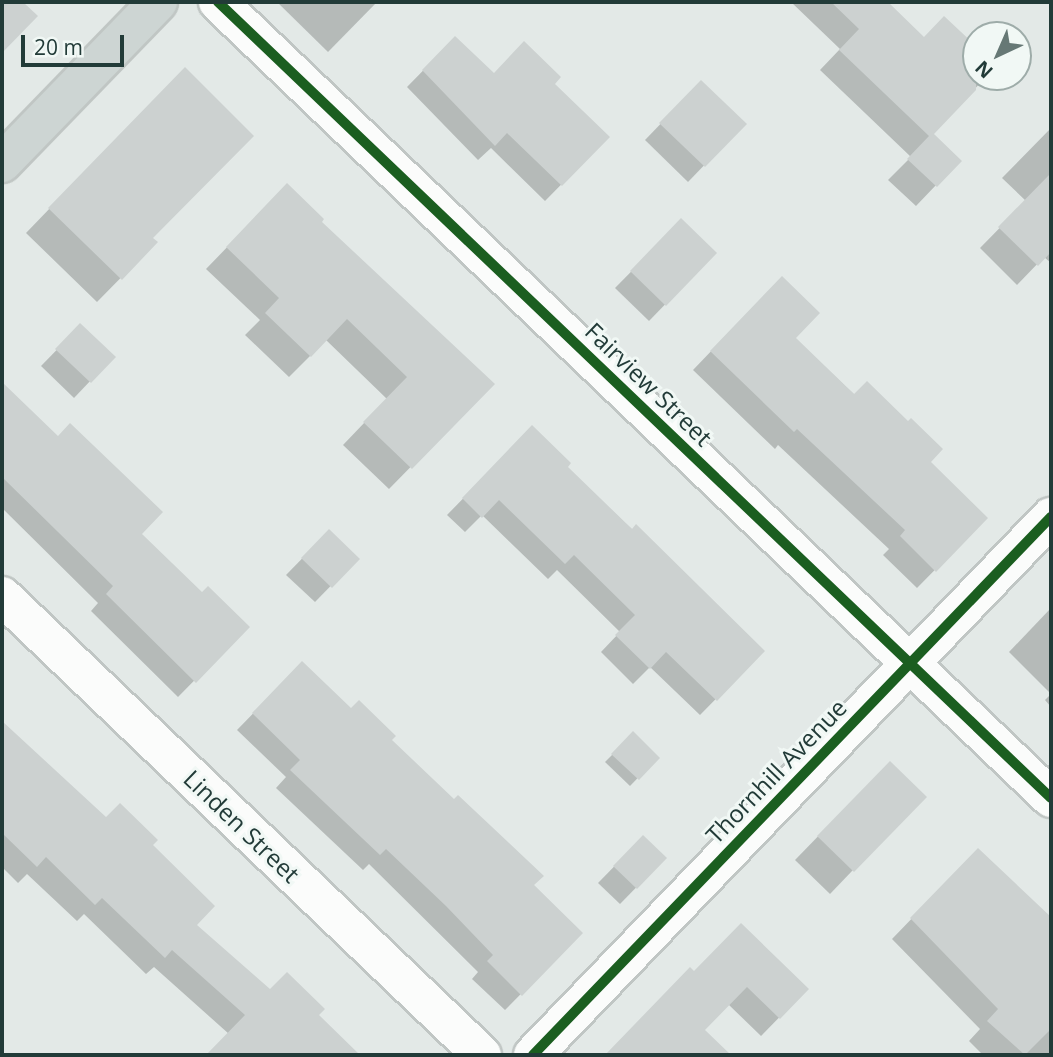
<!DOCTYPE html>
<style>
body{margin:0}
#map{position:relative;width:1053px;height:1057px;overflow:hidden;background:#e3e9e7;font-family:"Open Sans",sans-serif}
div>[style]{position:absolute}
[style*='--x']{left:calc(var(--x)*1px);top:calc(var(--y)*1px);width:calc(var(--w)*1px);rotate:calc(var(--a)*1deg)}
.shadow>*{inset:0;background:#0003}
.building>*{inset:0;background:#ccd1d0}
.roads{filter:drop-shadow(2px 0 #c0c6c4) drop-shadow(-2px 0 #c0c6c4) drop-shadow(0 2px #c0c6c4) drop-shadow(0 -2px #c0c6c4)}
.minor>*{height:38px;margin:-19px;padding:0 19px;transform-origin:19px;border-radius:19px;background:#fbfcfb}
.major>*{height:38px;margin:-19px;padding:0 19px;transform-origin:19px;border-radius:19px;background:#cdd5d3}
.cycleway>*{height:10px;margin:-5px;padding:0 5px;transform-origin:5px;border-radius:5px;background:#1b5e20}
span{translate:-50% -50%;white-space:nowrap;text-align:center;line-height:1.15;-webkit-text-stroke:6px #f1f8f5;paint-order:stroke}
.street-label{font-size:24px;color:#223b38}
.frame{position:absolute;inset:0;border:4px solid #223b38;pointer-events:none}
.north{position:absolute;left:962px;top:21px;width:70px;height:70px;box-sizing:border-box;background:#f1f8f5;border:2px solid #9eaca9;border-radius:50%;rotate:224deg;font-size:19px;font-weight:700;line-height:28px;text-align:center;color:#223b38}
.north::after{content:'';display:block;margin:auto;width:24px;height:32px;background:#667875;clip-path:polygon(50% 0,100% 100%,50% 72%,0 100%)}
.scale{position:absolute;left:21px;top:35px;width:103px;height:32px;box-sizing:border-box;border:4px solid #223b38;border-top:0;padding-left:9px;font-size:21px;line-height:24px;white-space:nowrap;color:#223b38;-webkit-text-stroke:5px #f1f8f5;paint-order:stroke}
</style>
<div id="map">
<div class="shadow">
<i style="clip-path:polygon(277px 2px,377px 2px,328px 52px)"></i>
<i style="clip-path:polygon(791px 2px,885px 2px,923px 39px,976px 49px,976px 77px,986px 77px,932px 134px,959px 161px,916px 206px,888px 180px,911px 157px,820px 70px,840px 49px)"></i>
<i style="clip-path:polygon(455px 38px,493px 75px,553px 84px,608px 137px,545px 201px,491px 148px,478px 160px,407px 87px)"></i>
<i style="clip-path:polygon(701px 82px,744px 124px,688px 182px,645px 140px)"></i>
<i style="clip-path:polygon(161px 93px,151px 238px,156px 242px,97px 302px,26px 233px)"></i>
<i style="clip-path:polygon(1051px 128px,1051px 263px,1044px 257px,1017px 285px,980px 248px,1026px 201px,1002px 178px)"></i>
<i style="clip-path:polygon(266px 207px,319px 222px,492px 384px,389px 489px,343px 445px,387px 399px,326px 340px,289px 377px,245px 335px,260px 320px,206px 269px)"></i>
<i style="clip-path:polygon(681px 221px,715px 253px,649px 321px,615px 288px)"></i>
<i style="clip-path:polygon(764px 296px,794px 338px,986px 518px,917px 588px,883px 555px,889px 549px,778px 445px,775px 449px,693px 370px)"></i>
<i style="clip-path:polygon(80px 326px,113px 357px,74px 398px,41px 366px)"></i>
<i style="clip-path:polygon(2px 385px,58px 438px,140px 534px,202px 594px,247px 627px,178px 697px,91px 611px,98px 603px,2px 508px)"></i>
<i style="clip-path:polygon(532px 428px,565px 467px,763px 651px,700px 715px,650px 667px,633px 684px,601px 652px,620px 632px,557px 570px,548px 579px,482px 515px,465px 532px,447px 515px)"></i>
<i style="clip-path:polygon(329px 531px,357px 559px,315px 602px,286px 575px)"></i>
<i style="clip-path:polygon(1051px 608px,1051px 694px,1009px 652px)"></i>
<i style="clip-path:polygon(302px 663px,351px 710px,390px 740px,581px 933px,505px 1010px,472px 979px,478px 972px,369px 864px,363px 870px,276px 788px,286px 777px,237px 730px)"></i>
<i style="clip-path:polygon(1051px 694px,1051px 707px,1045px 700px)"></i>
<i style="clip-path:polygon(2px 722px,106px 819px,150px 845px,195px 925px,270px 992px,317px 1015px,357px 1055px,208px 1055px,229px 1034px,154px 967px,146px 974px,84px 914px,77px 921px,27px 874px,18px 883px,2px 867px)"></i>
<i style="clip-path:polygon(633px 734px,657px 758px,630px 786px,605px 762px)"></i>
<i style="clip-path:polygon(866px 787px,853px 870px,830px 894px,795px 860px)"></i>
<i style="clip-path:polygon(643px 837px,665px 858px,620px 904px,598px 883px)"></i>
<i style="clip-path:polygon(978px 850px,1051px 919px,1051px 1055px,983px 1055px,969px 1041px,980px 1029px,892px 939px)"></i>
<i style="clip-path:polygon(693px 973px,807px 989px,761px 1036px,728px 1004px,703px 1031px,728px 1055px,607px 1055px,672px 988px)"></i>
</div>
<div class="building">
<i style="clip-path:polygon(2px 2px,23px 2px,38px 16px,2px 53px)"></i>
<i style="clip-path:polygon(831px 2px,888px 2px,924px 37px,944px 16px,976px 46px,976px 90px,934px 134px,962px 161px,937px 187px,907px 159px,929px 136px,839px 50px,859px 29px)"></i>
<i style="clip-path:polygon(455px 36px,494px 73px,524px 41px,561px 77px,555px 84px,610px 137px,562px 186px,507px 133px,495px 146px,422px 70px)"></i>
<i style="clip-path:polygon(185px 67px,254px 136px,153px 238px,158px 242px,122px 280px,48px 208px)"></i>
<i style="clip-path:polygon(701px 80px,747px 124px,705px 167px,659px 123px)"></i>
<i style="clip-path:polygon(1051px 173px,1051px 252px,1038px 266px,998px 227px)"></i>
<i style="clip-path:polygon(287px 183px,324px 219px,322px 222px,495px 384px,412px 469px,363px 422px,407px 377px,347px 319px,311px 357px,265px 313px,279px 298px,226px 247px)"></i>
<i style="clip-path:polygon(681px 218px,717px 253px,666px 306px,630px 271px)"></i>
<i style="clip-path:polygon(782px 276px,820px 313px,796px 338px,854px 394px,867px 381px,908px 421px,911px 418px,943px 449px,931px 462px,988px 518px,936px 572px,900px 536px,905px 530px,797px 429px,794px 432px,710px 351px)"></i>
<i style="clip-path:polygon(80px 323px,116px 357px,91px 383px,55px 349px)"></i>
<i style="clip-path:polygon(2px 382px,58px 436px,70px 423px,163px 512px,142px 534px,202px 592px,208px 586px,250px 627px,196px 683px,106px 594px,113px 586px,2px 477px)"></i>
<i style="clip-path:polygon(532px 425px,571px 463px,568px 467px,632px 529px,636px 524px,765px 651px,717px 701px,666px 652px,650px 669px,615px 635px,635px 615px,574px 555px,565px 564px,499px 500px,482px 518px,462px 498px)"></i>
<i style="clip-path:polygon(329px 529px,360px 559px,332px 588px,301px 558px)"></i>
<i style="clip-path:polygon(302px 661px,351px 708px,359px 700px,396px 736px,392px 740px,454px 799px,458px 795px,508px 842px,544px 876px,534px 885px,583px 933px,522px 996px,487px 961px,493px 955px,446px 906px,386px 849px,380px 855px,290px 770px,300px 760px,252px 713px)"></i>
<i style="clip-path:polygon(2px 721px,106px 817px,120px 803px,158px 840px,153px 845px,215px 906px,197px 925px,270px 989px,287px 972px,325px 1009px,319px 1015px,360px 1055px,206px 1055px,245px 1015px,172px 950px,165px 958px,102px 898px,95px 905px,46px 857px,37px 867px,2px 833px)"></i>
<i style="clip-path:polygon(633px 731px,660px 758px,639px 780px,611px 754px)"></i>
<i style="clip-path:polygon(890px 761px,927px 797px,854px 872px,817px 836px)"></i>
<i style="clip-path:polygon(643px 835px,667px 858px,637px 889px,613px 866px)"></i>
<i style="clip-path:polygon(978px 848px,1051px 917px,1051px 1029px,1025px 1055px,987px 1021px,998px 1009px,910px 918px)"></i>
<i style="clip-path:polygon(741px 923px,809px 989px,780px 1019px,747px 987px,705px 1030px,731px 1055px,605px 1055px,690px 967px,694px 971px)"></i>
</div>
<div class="roads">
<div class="minor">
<i style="--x:218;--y:2;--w:1152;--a:43.7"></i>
<i style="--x:2;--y:596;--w:664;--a:43.72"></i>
<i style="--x:533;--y:1055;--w:747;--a:-46.09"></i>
</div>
<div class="major">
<i style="--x:2;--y:163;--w:224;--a:-45.9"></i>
</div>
</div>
<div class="cycleway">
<i style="--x:218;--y:2;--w:1152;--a:43.7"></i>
<i style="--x:533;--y:1055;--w:747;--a:-46.09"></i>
</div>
<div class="street-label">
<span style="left:649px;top:384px;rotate:44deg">Fairview Street</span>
<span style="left:776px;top:771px;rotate:-46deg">Thornhill Avenue</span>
<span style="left:242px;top:826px;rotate:44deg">Linden Street</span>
</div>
<div class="frame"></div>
<div class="north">N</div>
<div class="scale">20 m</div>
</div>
